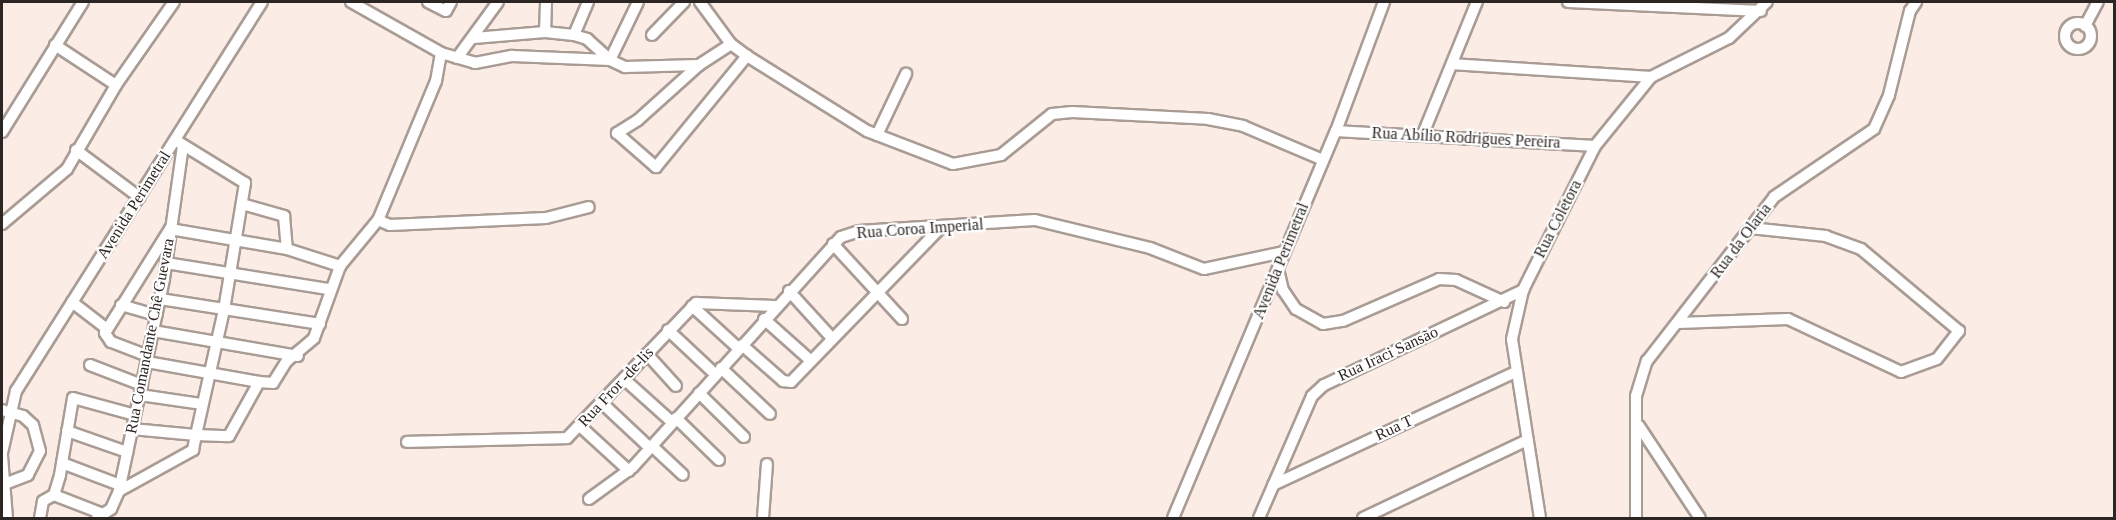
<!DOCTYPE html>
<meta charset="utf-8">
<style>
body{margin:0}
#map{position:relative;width:2116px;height:520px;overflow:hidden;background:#fbede6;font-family:"Times New Roman",serif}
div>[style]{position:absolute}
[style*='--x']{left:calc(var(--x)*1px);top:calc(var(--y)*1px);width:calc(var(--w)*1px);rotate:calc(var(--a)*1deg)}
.roads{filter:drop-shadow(2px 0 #a99c95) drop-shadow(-2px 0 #a99c95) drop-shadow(0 2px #a99c95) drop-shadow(0 -2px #a99c95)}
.street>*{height:10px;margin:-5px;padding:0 5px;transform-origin:5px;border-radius:5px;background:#fff}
.street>.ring{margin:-5px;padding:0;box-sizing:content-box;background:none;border:10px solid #fff;border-radius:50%}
span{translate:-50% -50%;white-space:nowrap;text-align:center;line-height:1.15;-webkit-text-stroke:4.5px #fefefe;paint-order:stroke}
.street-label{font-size:16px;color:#2b2623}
.frame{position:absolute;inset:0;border:3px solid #2b2623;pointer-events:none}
</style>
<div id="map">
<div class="roads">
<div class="street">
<i style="--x:351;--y:2;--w:103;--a:29.5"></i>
<i style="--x:441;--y:53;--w:35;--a:16"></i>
<i style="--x:475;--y:63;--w:38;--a:-11"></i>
<i style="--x:512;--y:56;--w:98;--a:2.3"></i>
<i style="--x:610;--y:60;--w:64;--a:-64.2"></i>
<i style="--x:428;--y:2;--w:20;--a:27"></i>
<i style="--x:446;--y:11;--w:10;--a:-61"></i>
<i style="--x:700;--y:2;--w:52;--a:53.6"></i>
<i style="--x:731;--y:44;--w:20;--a:37"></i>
<i style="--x:747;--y:56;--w:142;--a:32"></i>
<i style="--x:867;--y:131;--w:92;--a:21"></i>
<i style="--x:953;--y:164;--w:49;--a:-10.6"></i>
<i style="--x:1001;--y:155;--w:65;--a:-38.8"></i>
<i style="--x:1052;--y:114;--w:20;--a:-6"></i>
<i style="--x:1072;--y:112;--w:136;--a:2.9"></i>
<i style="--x:1208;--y:119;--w:36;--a:11"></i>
<i style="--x:1243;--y:126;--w:87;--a:23"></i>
<i style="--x:1568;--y:2;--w:193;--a:2.7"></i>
<i class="ring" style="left:2065px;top:23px;width:16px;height:16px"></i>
<i style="--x:2085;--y:26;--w:27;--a:-62"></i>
<i style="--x:545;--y:32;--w:30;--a:-88"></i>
<i style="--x:574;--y:35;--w:36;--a:-67"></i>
<i style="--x:652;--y:35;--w:46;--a:-45.9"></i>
<i style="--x:474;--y:38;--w:71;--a:-4.8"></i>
<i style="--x:545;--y:32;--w:29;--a:6"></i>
<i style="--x:574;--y:35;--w:14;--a:17"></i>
<i style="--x:587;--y:39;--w:31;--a:42"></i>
<i style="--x:610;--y:60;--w:17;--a:25"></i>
<i style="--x:625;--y:67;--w:74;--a:-1.5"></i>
<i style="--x:699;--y:65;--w:38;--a:-33"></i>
<i style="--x:55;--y:45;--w:73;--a:33.3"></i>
<i style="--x:441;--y:53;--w:28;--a:100"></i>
<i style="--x:436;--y:81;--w:151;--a:112.6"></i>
<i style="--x:378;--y:220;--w:13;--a:23"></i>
<i style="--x:390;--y:225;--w:156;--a:-2.6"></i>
<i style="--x:546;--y:218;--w:44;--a:-14.3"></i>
<i style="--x:457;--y:58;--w:69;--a:-53.8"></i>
<i style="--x:1452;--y:64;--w:199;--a:3.7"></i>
<i style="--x:699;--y:65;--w:82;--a:138"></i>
<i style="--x:638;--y:120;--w:25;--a:148"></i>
<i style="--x:617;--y:133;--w:52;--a:41.1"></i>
<i style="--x:656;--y:167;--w:144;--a:-50.7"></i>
<i style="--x:1336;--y:131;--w:259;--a:3.3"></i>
<i style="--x:2;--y:132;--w:153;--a:-58.1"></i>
<i style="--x:1423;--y:134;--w:143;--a:-67.8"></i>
<i style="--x:877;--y:135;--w:68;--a:-64.6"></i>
<i style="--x:76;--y:150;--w:79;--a:36.7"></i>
<i style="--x:242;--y:204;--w:44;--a:15.9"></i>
<i style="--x:284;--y:216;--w:33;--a:85"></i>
<i style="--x:2;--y:224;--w:85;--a:-40.2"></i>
<i style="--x:67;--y:169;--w:97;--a:-59.7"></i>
<i style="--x:116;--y:85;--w:101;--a:-55.1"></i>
<i style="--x:833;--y:244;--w:102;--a:47.4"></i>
<i style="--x:166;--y:263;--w:164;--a:9.1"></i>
<i style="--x:1278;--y:269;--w:22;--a:77"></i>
<i style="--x:1283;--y:290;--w:23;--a:56"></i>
<i style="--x:1296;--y:309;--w:31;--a:29"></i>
<i style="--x:1323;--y:324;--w:20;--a:-9"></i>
<i style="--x:1343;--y:321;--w:105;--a:-23.6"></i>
<i style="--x:1439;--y:279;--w:17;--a:3"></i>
<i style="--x:1456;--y:280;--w:53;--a:24.6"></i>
<i style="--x:789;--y:291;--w:62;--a:47.6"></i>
<i style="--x:160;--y:299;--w:162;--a:8.9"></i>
<i style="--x:72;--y:302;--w:44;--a:37.6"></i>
<i style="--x:121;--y:305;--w:37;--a:16"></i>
<i style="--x:692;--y:306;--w:62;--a:42.4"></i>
<i style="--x:764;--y:319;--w:62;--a:41.7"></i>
<i style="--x:1678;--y:323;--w:110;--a:-2.1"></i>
<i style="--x:1788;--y:319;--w:125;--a:25.1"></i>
<i style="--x:1901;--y:372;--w:38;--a:-20"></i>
<i style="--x:1937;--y:359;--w:36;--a:-52"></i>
<i style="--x:1959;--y:331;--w:128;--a:-140.1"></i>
<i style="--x:1861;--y:249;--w:37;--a:-160"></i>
<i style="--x:1826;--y:236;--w:76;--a:-174"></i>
<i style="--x:668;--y:330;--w:64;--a:43.1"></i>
<i style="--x:153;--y:331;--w:147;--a:9.8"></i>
<i style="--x:742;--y:345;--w:55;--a:41.3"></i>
<i style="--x:783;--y:381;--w:8;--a:7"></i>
<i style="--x:791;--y:382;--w:217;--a:-45.9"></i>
<i style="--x:647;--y:354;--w:43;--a:47.8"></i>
<i style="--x:148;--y:356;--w:40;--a:-159"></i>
<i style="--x:111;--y:342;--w:11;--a:-124"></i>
<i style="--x:105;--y:333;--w:123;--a:-58"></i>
<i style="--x:170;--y:229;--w:119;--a:9.7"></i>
<i style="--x:287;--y:249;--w:56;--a:17.8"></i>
<i style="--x:147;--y:362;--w:114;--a:10.1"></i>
<i style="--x:90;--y:365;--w:56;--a:21"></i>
<i style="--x:721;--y:368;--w:67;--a:43.2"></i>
<i style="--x:624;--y:379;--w:64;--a:41.9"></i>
<i style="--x:699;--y:393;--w:63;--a:44.4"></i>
<i style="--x:140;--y:395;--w:63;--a:8.3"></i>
<i style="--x:602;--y:403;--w:66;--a:43.2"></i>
<i style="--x:2;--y:410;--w:22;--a:16"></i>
<i style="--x:23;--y:416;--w:13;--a:42"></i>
<i style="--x:33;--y:425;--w:27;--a:75"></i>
<i style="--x:40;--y:451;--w:27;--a:117"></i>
<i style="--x:28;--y:475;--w:28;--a:159"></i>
<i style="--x:676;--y:418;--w:60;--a:44.3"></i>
<i style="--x:1639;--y:426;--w:110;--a:56.5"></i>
<i style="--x:581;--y:427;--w:65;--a:42.5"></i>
<i style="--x:132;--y:429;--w:64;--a:5.4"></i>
<i style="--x:196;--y:435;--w:128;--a:-77.4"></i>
<i style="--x:224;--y:310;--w:129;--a:-80.6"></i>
<i style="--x:245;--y:183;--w:82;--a:-148.4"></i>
<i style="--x:67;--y:431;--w:64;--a:19.3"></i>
<i style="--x:407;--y:442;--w:160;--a:-1.4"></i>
<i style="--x:567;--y:438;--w:187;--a:-46.3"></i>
<i style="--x:696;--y:303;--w:79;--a:2.2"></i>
<i style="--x:652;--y:446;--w:42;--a:43.1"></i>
<i style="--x:2;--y:453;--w:64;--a:-77.3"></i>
<i style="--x:16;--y:391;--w:460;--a:-57.7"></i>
<i style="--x:2;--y:456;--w:62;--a:85.4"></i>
<i style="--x:62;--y:463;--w:62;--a:20.8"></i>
<i style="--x:1273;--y:485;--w:267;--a:-25"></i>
<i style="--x:119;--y:491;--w:217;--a:-78"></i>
<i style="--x:164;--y:279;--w:134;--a:-81.9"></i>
<i style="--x:54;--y:495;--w:53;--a:21.2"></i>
<i style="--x:589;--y:499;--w:54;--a:-36"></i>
<i style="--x:633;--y:467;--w:310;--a:-47.9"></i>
<i style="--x:841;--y:237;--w:19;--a:-18"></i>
<i style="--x:859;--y:231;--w:176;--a:-3.6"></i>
<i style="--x:1035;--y:220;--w:118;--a:13.7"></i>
<i style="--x:1150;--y:248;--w:58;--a:21.3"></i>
<i style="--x:1204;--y:269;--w:82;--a:-12"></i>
<i style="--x:40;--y:518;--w:17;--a:-80"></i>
<i style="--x:43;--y:501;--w:13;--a:-29"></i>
<i style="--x:54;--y:495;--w:21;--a:-73"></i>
<i style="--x:60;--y:475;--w:78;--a:-80.4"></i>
<i style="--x:73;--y:398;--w:64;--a:15.3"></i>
<i style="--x:97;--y:518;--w:17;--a:-33"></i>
<i style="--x:111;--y:509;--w:20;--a:-66"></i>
<i style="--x:119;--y:491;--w:85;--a:-29"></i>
<i style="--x:193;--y:450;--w:15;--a:-79"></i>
<i style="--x:196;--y:435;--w:33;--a:2"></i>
<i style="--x:229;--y:436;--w:62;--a:-60.9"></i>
<i style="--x:259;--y:382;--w:14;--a:4"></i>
<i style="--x:273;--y:383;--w:26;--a:-58"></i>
<i style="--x:287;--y:361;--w:35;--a:-40"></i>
<i style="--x:314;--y:338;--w:77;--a:-70.1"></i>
<i style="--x:340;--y:266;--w:60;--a:-50.4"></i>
<i style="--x:763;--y:518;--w:54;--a:-85.8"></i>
<i style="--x:1173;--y:518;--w:420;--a:-67.2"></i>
<i style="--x:1336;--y:131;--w:138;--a:-69.6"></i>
<i style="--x:1259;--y:518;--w:133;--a:-66.5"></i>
<i style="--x:1312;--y:396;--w:16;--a:-43"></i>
<i style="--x:1324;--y:385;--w:221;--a:-25.5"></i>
<i style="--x:1363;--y:518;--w:182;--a:-25.4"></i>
<i style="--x:1540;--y:518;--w:181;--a:-98.9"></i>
<i style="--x:1512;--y:339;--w:50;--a:-77.3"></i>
<i style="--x:1523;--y:290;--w:161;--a:-63.4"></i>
<i style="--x:1595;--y:146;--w:89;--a:-50.9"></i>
<i style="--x:1651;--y:77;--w:87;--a:-26.6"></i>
<i style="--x:1729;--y:38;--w:52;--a:-43.5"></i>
<i style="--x:1636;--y:518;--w:122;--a:-90"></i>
<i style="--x:1636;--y:396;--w:37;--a:-73"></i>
<i style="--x:1647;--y:361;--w:207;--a:-52.2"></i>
<i style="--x:1774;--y:197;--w:121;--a:-34.2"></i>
<i style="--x:1874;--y:129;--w:37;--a:-66"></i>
<i style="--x:1889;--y:95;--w:87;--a:-76"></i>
<i style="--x:1910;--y:11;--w:11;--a:-56"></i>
</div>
</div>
<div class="street-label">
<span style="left:1466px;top:138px;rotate:3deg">Rua Abílio Rodrigues Pereira</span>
<span style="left:134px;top:205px;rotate:-58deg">Avenida Perimetral</span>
<span style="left:1558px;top:219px;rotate:-63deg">Rua Coletora</span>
<span style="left:920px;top:229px;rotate:-4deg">Rua Coroa Imperial</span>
<span style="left:1741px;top:241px;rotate:-53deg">Rua da Olaria</span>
<span style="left:1281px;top:261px;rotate:-68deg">Avenida Perimetral</span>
<span style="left:150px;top:336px;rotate:-79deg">Rua Comandante Chê Guevara</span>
<span style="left:1388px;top:354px;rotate:-25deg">Rua Iraci Sansão</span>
<span style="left:616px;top:387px;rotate:-47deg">Rua Fror -de-lis</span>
<span style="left:1394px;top:428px;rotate:-25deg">Rua T</span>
</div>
<div class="frame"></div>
</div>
